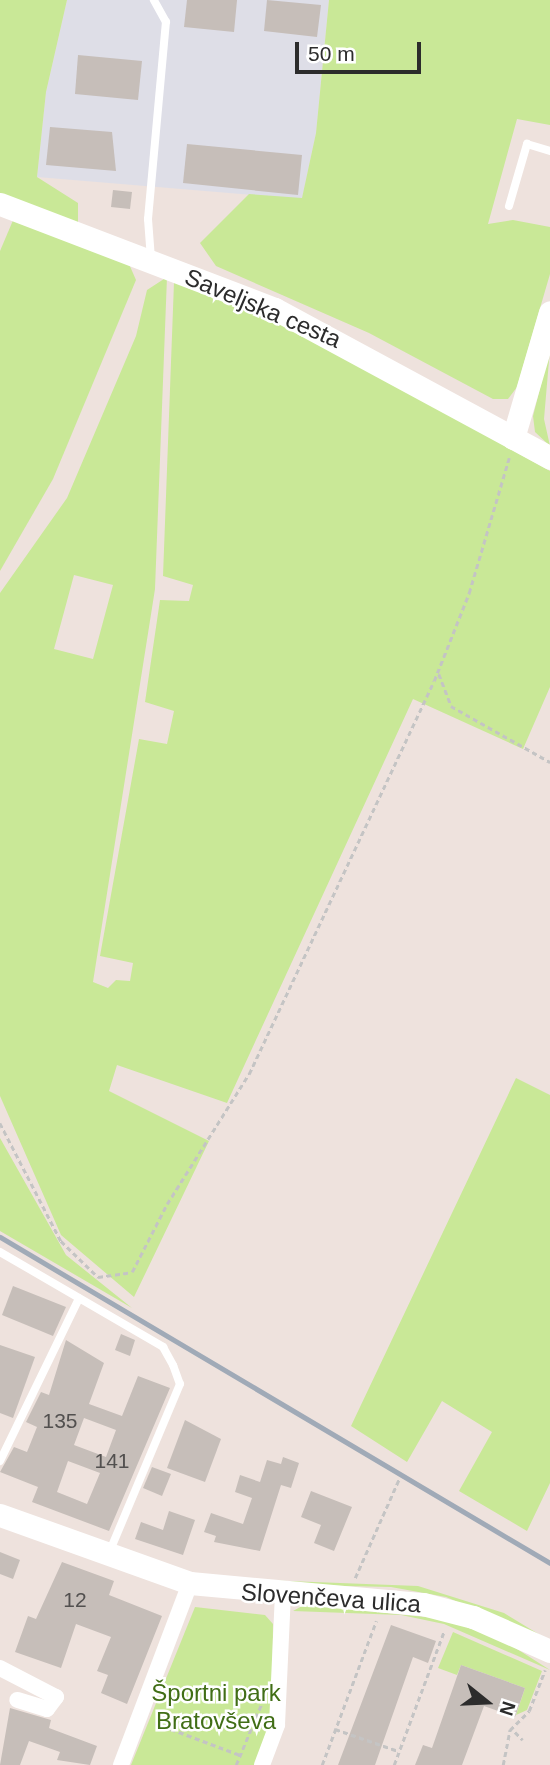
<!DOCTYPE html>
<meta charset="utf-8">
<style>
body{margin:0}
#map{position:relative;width:550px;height:1765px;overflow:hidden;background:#eee2dd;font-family:Arial,sans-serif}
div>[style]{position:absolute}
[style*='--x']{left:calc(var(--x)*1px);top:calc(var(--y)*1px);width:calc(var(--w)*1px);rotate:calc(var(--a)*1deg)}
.industrial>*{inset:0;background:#dedee7}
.green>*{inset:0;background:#c9e897}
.building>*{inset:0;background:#c6beb9}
.path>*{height:2.5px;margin-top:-1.25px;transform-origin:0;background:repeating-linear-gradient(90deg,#c4c4c4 0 5px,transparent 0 8.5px)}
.lane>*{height:8px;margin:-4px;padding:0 4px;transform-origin:4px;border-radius:4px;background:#fff}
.street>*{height:16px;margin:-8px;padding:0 8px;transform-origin:8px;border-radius:8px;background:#fff}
.secondary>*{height:23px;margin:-11.5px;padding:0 11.5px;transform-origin:11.5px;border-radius:11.5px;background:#fff}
.rail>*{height:5px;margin:-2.5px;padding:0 2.5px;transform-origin:2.5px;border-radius:2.5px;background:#a0aab7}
span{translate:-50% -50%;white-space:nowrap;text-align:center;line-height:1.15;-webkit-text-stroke:5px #fff;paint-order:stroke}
.number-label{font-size:21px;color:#52504f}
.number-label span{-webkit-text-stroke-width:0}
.street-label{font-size:24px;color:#2c2c2c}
.park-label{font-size:24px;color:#416e16}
.north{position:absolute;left:452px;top:1667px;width:70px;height:70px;-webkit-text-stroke:5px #fff;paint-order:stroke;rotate:108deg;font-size:19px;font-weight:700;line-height:28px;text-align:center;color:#2c2c2c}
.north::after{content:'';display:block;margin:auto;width:24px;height:32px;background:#2c2c2c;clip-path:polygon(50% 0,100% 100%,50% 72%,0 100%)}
.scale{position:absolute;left:295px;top:42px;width:126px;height:32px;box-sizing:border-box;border:4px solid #2c2c2c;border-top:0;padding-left:9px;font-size:21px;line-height:24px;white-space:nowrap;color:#2c2c2c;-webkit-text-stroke:5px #fff;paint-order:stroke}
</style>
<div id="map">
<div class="industrial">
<i style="clip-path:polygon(67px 0,329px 0,316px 133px,302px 199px,37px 177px,46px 92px)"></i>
</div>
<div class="green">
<i style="clip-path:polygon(0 0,67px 0,46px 92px,37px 177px,78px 203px,78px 226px,0 193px)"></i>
<i style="clip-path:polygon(329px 0,550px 0,550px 125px,517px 119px,488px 224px,513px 220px,550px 227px,550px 274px,517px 387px,508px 399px,493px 399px,369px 333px,216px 266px,200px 243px,249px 194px,302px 198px,316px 133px)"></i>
<i style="clip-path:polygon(14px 218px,129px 264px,136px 280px,53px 479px,0 571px,0 251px)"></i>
<i style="clip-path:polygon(evenodd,167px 277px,155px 589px,93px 982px,108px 988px,116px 980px,130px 981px,133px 963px,100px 956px,139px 739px,167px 744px,174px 711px,145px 702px,160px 600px,189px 601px,193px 585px,163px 576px,174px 282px,271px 316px,550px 471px,550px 687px,523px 749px,413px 699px,227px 1103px,117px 1065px,109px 1091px,209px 1141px,134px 1297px,61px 1235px,0 1096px,0 593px,67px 498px,136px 336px,147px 290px,167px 277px,74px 575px,113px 585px,93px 659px,54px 649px,74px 575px)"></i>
<i style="clip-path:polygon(550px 349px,544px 419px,550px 446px,535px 432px,533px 416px)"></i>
<i style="clip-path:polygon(516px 1078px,550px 1095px,550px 1483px,527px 1531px,459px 1491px,492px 1432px,442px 1401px,407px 1462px,351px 1426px)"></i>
<i style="clip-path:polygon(0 1138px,66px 1255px,132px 1308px,0 1231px)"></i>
<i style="clip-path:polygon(262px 1580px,418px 1586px,504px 1613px,550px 1641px,446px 1597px,391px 1587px,259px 1584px)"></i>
<i style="clip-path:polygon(304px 1605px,446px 1619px,506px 1642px,550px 1670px,444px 1624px,401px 1615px,293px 1611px)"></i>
<i style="clip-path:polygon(195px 1607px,265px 1615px,273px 1624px,272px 1716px,255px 1765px,131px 1765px)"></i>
<i style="clip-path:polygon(453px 1632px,542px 1671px,527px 1710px,516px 1715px,525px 1688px,461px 1665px,457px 1675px,438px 1668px)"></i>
</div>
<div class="building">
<i style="clip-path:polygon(187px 0,237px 0,234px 32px,184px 27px)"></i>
<i style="clip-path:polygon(267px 0,321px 5px,317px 37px,264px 31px)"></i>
<i style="clip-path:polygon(78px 55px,142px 61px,138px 100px,75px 94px)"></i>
<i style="clip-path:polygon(50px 127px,112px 132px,116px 171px,46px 165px)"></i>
<i style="clip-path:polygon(187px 144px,302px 155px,298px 195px,183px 183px)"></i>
<i style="clip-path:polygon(113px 190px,132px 192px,130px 209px,111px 207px)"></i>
<i style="clip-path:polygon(13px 1286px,66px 1307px,53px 1336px,2px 1315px)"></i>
<i style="clip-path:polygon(121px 1334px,135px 1340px,130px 1356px,115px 1350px)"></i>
<i style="clip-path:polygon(evenodd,66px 1340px,104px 1363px,89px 1404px,122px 1416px,138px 1376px,170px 1388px,109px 1531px,32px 1502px,38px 1487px,0 1472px,14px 1447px,27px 1452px,37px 1427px,26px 1422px,41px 1392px,49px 1395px,66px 1340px,84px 1418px,116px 1430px,106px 1457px,74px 1445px,84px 1418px,66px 1340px,68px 1461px,100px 1473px,87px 1504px,57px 1492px,68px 1461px)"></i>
<i style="clip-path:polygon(0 1345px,35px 1357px,13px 1418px,0 1413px)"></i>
<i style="clip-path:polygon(185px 1420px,221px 1439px,205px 1482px,167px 1468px)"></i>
<i style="clip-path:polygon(283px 1457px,299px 1463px,291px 1488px,281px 1485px,260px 1551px,214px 1542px,216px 1536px,204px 1532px,211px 1513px,243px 1524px,252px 1498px,235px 1492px,240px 1475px,260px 1482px,267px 1460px,281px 1464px)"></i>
<i style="clip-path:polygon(152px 1467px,171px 1474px,162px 1496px,143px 1488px)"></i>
<i style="clip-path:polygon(311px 1491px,352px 1507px,334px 1551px,314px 1543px,321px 1525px,301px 1517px)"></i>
<i style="clip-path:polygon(169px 1511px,195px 1520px,183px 1555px,135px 1539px,141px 1522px,163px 1530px)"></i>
<i style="clip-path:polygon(0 1552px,20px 1560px,13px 1579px,0 1574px)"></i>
<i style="clip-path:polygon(62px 1562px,114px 1581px,109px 1595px,162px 1616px,127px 1704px,101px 1693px,108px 1675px,97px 1671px,111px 1637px,76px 1624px,61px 1668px,15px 1652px,28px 1616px,36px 1619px)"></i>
<i style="clip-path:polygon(391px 1625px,436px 1641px,428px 1663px,413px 1657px,375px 1765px,338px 1765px)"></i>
<i style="clip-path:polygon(461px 1665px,525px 1688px,515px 1717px,484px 1706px,462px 1765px,415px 1765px,423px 1745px,432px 1748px)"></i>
<i style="clip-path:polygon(10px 1708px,51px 1720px,49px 1728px,97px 1746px,90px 1765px,57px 1760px,60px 1752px,29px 1741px,20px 1765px,0 1765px)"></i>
</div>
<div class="path">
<i style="--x:439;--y:674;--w:34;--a:69"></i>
<i style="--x:451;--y:706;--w:114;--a:29.5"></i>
<i style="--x:0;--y:1123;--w:133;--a:62.7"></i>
<i style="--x:61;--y:1241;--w:52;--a:44.2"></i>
<i style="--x:98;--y:1277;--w:34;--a:-8"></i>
<i style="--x:132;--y:1272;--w:76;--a:-62.8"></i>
<i style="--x:167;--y:1204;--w:154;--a:-57.8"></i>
<i style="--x:249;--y:1074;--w:434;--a:-64.8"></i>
<i style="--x:434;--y:681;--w:95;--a:-68.3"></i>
<i style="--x:469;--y:593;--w:141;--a:-73.5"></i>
<i style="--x:355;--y:1578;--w:108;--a:-66"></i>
<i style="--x:155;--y:1723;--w:91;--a:20.6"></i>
<i style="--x:335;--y:1729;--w:67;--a:19.2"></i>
<i style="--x:515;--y:1732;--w:11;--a:45"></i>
<i style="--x:236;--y:1765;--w:65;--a:-67.4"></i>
<i style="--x:322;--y:1765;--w:154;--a:-69.4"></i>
<i style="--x:394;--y:1765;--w:143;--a:-69.5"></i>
<i style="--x:503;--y:1765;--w:36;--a:-79"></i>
<i style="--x:510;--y:1730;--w:27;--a:-45"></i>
<i style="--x:529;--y:1711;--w:44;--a:-68.7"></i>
</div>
<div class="lane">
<i style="--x:509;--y:206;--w:65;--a:-73.8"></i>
<i style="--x:527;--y:144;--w:24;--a:17"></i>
<i style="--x:151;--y:259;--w:40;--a:-94.3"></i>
<i style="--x:148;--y:219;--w:198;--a:-84.8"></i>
<i style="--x:166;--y:22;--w:25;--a:-119"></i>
<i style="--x:0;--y:1252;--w:189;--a:30.2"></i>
<i style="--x:163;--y:1347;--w:21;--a:61"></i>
<i style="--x:173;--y:1365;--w:20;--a:70"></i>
<i style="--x:180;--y:1384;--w:183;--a:112.8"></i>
<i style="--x:0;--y:1461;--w:181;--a:-64.1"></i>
</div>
<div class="street">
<i style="--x:0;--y:1668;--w:63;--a:27.4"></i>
<i style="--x:56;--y:1697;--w:15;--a:127"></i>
<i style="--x:47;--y:1709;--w:31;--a:-163"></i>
<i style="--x:121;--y:1765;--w:195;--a:-69.2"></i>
<i style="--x:262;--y:1765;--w:43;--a:-69.4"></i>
<i style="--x:277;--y:1725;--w:130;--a:-87.4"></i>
</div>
<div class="secondary">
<i style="--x:0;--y:204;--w:294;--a:20.9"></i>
<i style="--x:275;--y:309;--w:313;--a:28.4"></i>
<i style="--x:513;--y:438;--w:131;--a:-73.6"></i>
<i style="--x:0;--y:1515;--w:202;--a:19.7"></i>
<i style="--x:190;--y:1583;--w:234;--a:5.2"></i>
<i style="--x:423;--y:1604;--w:52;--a:14.6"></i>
<i style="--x:473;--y:1617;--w:84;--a:23.8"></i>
</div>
<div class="rail">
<i style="--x:0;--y:1237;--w:639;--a:30.66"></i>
</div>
<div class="number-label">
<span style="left:60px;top:1421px">135</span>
<span style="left:112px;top:1461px">141</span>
<span style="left:75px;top:1600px">12</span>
</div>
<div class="street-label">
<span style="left:263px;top:308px;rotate:23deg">Saveljska cesta</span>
<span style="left:331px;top:1598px;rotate:4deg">Slovenčeva ulica</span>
</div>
<div class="park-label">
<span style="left:216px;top:1707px">Športni park<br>Bratovševa</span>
</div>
<div class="north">N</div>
<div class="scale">50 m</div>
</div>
